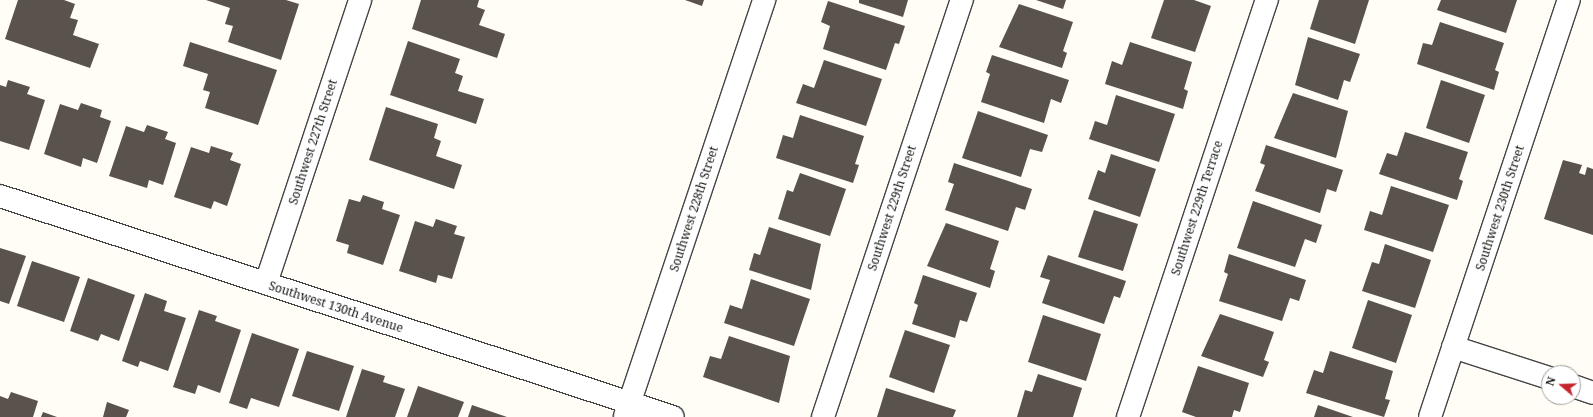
<!DOCTYPE html>
<style>
body{margin:0}
#map{position:relative;width:1593px;height:417px;overflow:hidden;background:#fffdf5;font-family:"Noto Serif",serif}
div>[style]{position:absolute}
[style*='--x']{left:calc(var(--x)*1px);top:calc(var(--y)*1px);width:calc(var(--w)*1px);rotate:calc(var(--a)*1deg)}
.building>*{inset:0;background:#5a524d}
.roads{filter:drop-shadow(1px 0 #444) drop-shadow(-1px 0 #444) drop-shadow(0 1px #444) drop-shadow(0 -1px #444)}
.street>*{height:22px;margin:-11px;padding:0 11px;transform-origin:11px;border-radius:11px;background:#fff}
span{translate:-50% -50%;white-space:nowrap;text-align:center;line-height:1.15;-webkit-text-stroke:4px #fff;paint-order:stroke}
.street-label{font-size:12px;color:#111}
.north{position:absolute;left:1541px;top:365px;width:40px;height:40px;box-sizing:border-box;background:#fff;border:1px solid #a0a0a0;border-radius:50%;rotate:289deg;font-size:11px;font-weight:700;line-height:16px;text-align:center;color:#111}
.north::after{content:'';display:block;margin:auto;width:14px;height:18px;background:#c4262e;clip-path:polygon(50% 0,100% 100%,50% 72%,0 100%)}
</style>
<div id="map">
<div class="building">
<i style="clip-path:polygon(18px 0,64px 0,75px 4px,70px 18px,78px 20px,73px 35px,99px 44px,90px 68px,5px 39px)"></i>
<i style="clip-path:polygon(206px 0,286px 0,299px 4px,281px 60px,228px 42px,233px 26px,225px 24px,230px 8px)"></i>
<i style="clip-path:polygon(421px 0,479px 0,477px 7px,485px 10px,479px 25px,505px 34px,497px 58px,412px 29px)"></i>
<i style="clip-path:polygon(685px 0,704px 0,702px 6px)"></i>
<i style="clip-path:polygon(859px 0,908px 0,903px 17px,859px 3px)"></i>
<i style="clip-path:polygon(1036px 0,1066px 0,1063px 9px)"></i>
<i style="clip-path:polygon(1164px 0,1194px 0,1211px 6px,1195px 52px,1151px 38px)"></i>
<i style="clip-path:polygon(1319px 0,1369px 0,1355px 44px,1310px 29px)"></i>
<i style="clip-path:polygon(1441px 0,1517px 0,1506px 33px,1437px 10px)"></i>
<i style="clip-path:polygon(828px 1px,905px 26px,899px 44px,895px 43px,886px 70px,823px 49px,830px 26px,821px 22px)"></i>
<i style="clip-path:polygon(1019px 4px,1073px 22px,1063px 51px,1067px 53px,1062px 68px,999px 47px)"></i>
<i style="clip-path:polygon(1440px 22px,1504px 43px,1495px 70px,1499px 72px,1494px 90px,1417px 64px,1423px 43px,1432px 45px)"></i>
<i style="clip-path:polygon(1308px 37px,1360px 54px,1350px 82px,1344px 80px,1338px 100px,1295px 85px)"></i>
<i style="clip-path:polygon(408px 41px,460px 59px,455px 73px,463px 76px,458px 91px,484px 99px,476px 124px,390px 95px)"></i>
<i style="clip-path:polygon(190px 42px,277px 70px,258px 125px,205px 108px,210px 92px,203px 90px,208px 74px,183px 66px)"></i>
<i style="clip-path:polygon(1130px 42px,1192px 62px,1184px 89px,1188px 91px,1183px 109px,1105px 84px,1112px 61px,1122px 65px)"></i>
<i style="clip-path:polygon(992px 55px,1069px 80px,1061px 103px,1051px 99px,1044px 123px,981px 102px,990px 74px,986px 72px)"></i>
<i style="clip-path:polygon(824px 60px,882px 79px,866px 126px,796px 103px,803px 84px,814px 88px)"></i>
<i style="clip-path:polygon(8px 80px,30px 87px,27px 94px,45px 100px,29px 150px,0 141px,0 85px,6px 87px)"></i>
<i style="clip-path:polygon(1441px 80px,1485px 95px,1469px 143px,1426px 128px)"></i>
<i style="clip-path:polygon(1293px 93px,1348px 111px,1336px 158px,1274px 138px)"></i>
<i style="clip-path:polygon(1116px 95px,1175px 114px,1159px 162px,1089px 139px,1095px 121px,1107px 125px)"></i>
<i style="clip-path:polygon(81px 103px,102px 110px,100px 117px,111px 121px,97px 163px,83px 158px,81px 167px,44px 154px,60px 104px,78px 110px)"></i>
<i style="clip-path:polygon(386px 107px,438px 124px,434px 138px,441px 141px,436px 156px,462px 165px,454px 189px,369px 160px)"></i>
<i style="clip-path:polygon(978px 111px,1048px 135px,1042px 152px,1030px 149px,1021px 177px,962px 158px)"></i>
<i style="clip-path:polygon(800px 115px,864px 136px,855px 164px,859px 165px,853px 183px,776px 158px,783px 135px,793px 138px)"></i>
<i style="clip-path:polygon(147px 125px,168px 132px,165px 139px,176px 143px,163px 185px,149px 180px,147px 188px,109px 176px,126px 126px,144px 132px)"></i>
<i style="clip-path:polygon(1405px 132px,1468px 152px,1459px 179px,1463px 181px,1457px 200px,1379px 174px,1387px 153px,1397px 156px)"></i>
<i style="clip-path:polygon(1266px 145px,1343px 170px,1336px 192px,1327px 189px,1320px 213px,1255px 191px,1265px 165px,1260px 163px)"></i>
<i style="clip-path:polygon(211px 146px,233px 153px,230px 160px,241px 164px,227px 206px,214px 201px,211px 209px,174px 197px,191px 147px,209px 153px)"></i>
<i style="clip-path:polygon(1111px 154px,1156px 169px,1140px 217px,1088px 199px,1098px 170px,1105px 173px)"></i>
<i style="clip-path:polygon(1563px 160px,1582px 165px,1579px 173px,1585px 175px,1587px 167px,1593px 169px,1593px 235px,1544px 219px)"></i>
<i style="clip-path:polygon(954px 163px,1032px 189px,1025px 210px,1016px 207px,1008px 231px,945px 210px,954px 184px,948px 182px)"></i>
<i style="clip-path:polygon(800px 173px,846px 189px,830px 236px,778px 219px,787px 190px,793px 192px)"></i>
<i style="clip-path:polygon(1391px 186px,1449px 205px,1433px 252px,1364px 230px,1370px 211px,1382px 215px)"></i>
<i style="clip-path:polygon(363px 195px,384px 202px,382px 209px,400px 215px,383px 265px,347px 253px,349px 245px,336px 241px,349px 199px,360px 202px)"></i>
<i style="clip-path:polygon(1253px 201px,1322px 225px,1316px 243px,1305px 239px,1295px 267px,1237px 248px)"></i>
<i style="clip-path:polygon(1094px 210px,1138px 224px,1123px 271px,1078px 257px)"></i>
<i style="clip-path:polygon(436px 219px,457px 226px,454px 234px,465px 237px,452px 279px,438px 275px,436px 283px,399px 271px,415px 221px,433px 227px)"></i>
<i style="clip-path:polygon(946px 223px,999px 241px,990px 269px,995px 271px,990px 288px,927px 266px)"></i>
<i style="clip-path:polygon(769px 227px,821px 244px,811px 290px,749px 270px,754px 253px,760px 255px)"></i>
<i style="clip-path:polygon(1385px 244px,1431px 260px,1415px 308px,1362px 291px,1372px 262px,1379px 264px)"></i>
<i style="clip-path:polygon(0 248px,26px 256px,9px 304px,0 301px)"></i>
<i style="clip-path:polygon(1229px 254px,1306px 280px,1299px 301px,1290px 298px,1282px 321px,1219px 301px,1228px 274px,1224px 272px)"></i>
<i style="clip-path:polygon(1048px 255px,1126px 281px,1120px 298px,1114px 296px,1104px 324px,1042px 303px,1050px 280px,1040px 277px)"></i>
<i style="clip-path:polygon(32px 261px,80px 277px,64px 322px,17px 306px)"></i>
<i style="clip-path:polygon(923px 275px,977px 293px,967px 322px,960px 320px,955px 338px,912px 324px,918px 305px,914px 303px)"></i>
<i style="clip-path:polygon(88px 278px,135px 295px,119px 341px,101px 334px,98px 341px,70px 331px)"></i>
<i style="clip-path:polygon(751px 279px,810px 299px,794px 346px,724px 323px,730px 305px,742px 309px)"></i>
<i style="clip-path:polygon(145px 293px,167px 301px,164px 311px,186px 318px,168px 371px,140px 361px,138px 367px,122px 361px)"></i>
<i style="clip-path:polygon(1368px 300px,1412px 315px,1396px 363px,1352px 348px)"></i>
<i style="clip-path:polygon(199px 310px,217px 316px,215px 321px,241px 330px,220px 393px,198px 385px,195px 394px,173px 387px)"></i>
<i style="clip-path:polygon(1220px 314px,1274px 332px,1264px 360px,1269px 362px,1263px 377px,1201px 356px)"></i>
<i style="clip-path:polygon(1043px 315px,1101px 334px,1086px 381px,1028px 362px)"></i>
<i style="clip-path:polygon(905px 330px,950px 345px,934px 393px,889px 377px)"></i>
<i style="clip-path:polygon(252px 333px,299px 349px,279px 407px,251px 398px,247px 409px,229px 403px)"></i>
<i style="clip-path:polygon(729px 336px,790px 356px,779px 403px,703px 377px,710px 356px,721px 359px)"></i>
<i style="clip-path:polygon(307px 351px,354px 366px,339px 411px,292px 396px)"></i>
<i style="clip-path:polygon(1330px 351px,1393px 371px,1385px 399px,1390px 400px,1384px 417px,1306px 393px,1314px 370px,1323px 373px)"></i>
<i style="clip-path:polygon(1198px 366px,1249px 383px,1240px 412px,1234px 410px,1232px 417px,1196px 417px,1182px 412px)"></i>
<i style="clip-path:polygon(362px 369px,385px 376px,383px 382px,405px 389px,395px 417px,346px 417px)"></i>
<i style="clip-path:polygon(1038px 374px,1082px 388px,1073px 417px,1017px 417px,1025px 390px,1032px 392px)"></i>
<i style="clip-path:polygon(418px 386px,464px 402px,458px 417px,407px 417px)"></i>
<i style="clip-path:polygon(886px 388px,956px 410px,953px 417px,877px 417px)"></i>
<i style="clip-path:polygon(11px 392px,38px 401px,33px 417px,0 417px,0 396px,8px 399px)"></i>
<i style="clip-path:polygon(107px 402px,129px 410px,126px 417px,103px 417px)"></i>
<i style="clip-path:polygon(472px 405px,507px 417px,468px 417px)"></i>
<i style="clip-path:polygon(1318px 405px,1353px 417px,1314px 417px)"></i>
<i style="clip-path:polygon(43px 412px,57px 417px,41px 417px)"></i>
</div>
<div class="roads">
<div class="street">
<i style="--x:0;--y:196;--w:708;--a:18.18"></i>
<i style="--x:266;--y:283;--w:298;--a:-71.6"></i>
<i style="--x:1453;--y:347;--w:101;--a:17.9"></i>
<i style="--x:1573;--y:386;--w:21;--a:19"></i>
<i style="--x:625;--y:416;--w:439;--a:-71.5"></i>
<i style="--x:823;--y:417;--w:440;--a:-71.6"></i>
<i style="--x:1128;--y:417;--w:440;--a:-71.6"></i>
<i style="--x:1430;--y:417;--w:440;--a:-71.6"></i>
</div>
</div>
<div class="street-label">
<span style="left:313px;top:142px;rotate:-72deg">Southwest 227th Street</span>
<span style="left:892px;top:208px;rotate:-72deg">Southwest 229th Street</span>
<span style="left:1197px;top:208px;rotate:-72deg">Southwest 229th Terrace</span>
<span style="left:1500px;top:208px;rotate:-72deg">Southwest 230th Street</span>
<span style="left:694px;top:209px;rotate:-72deg">Southwest 228th Street</span>
<span style="left:336px;top:307px;rotate:18deg">Southwest 130th Avenue</span>
</div>
<div class="north">N</div>
</div>
